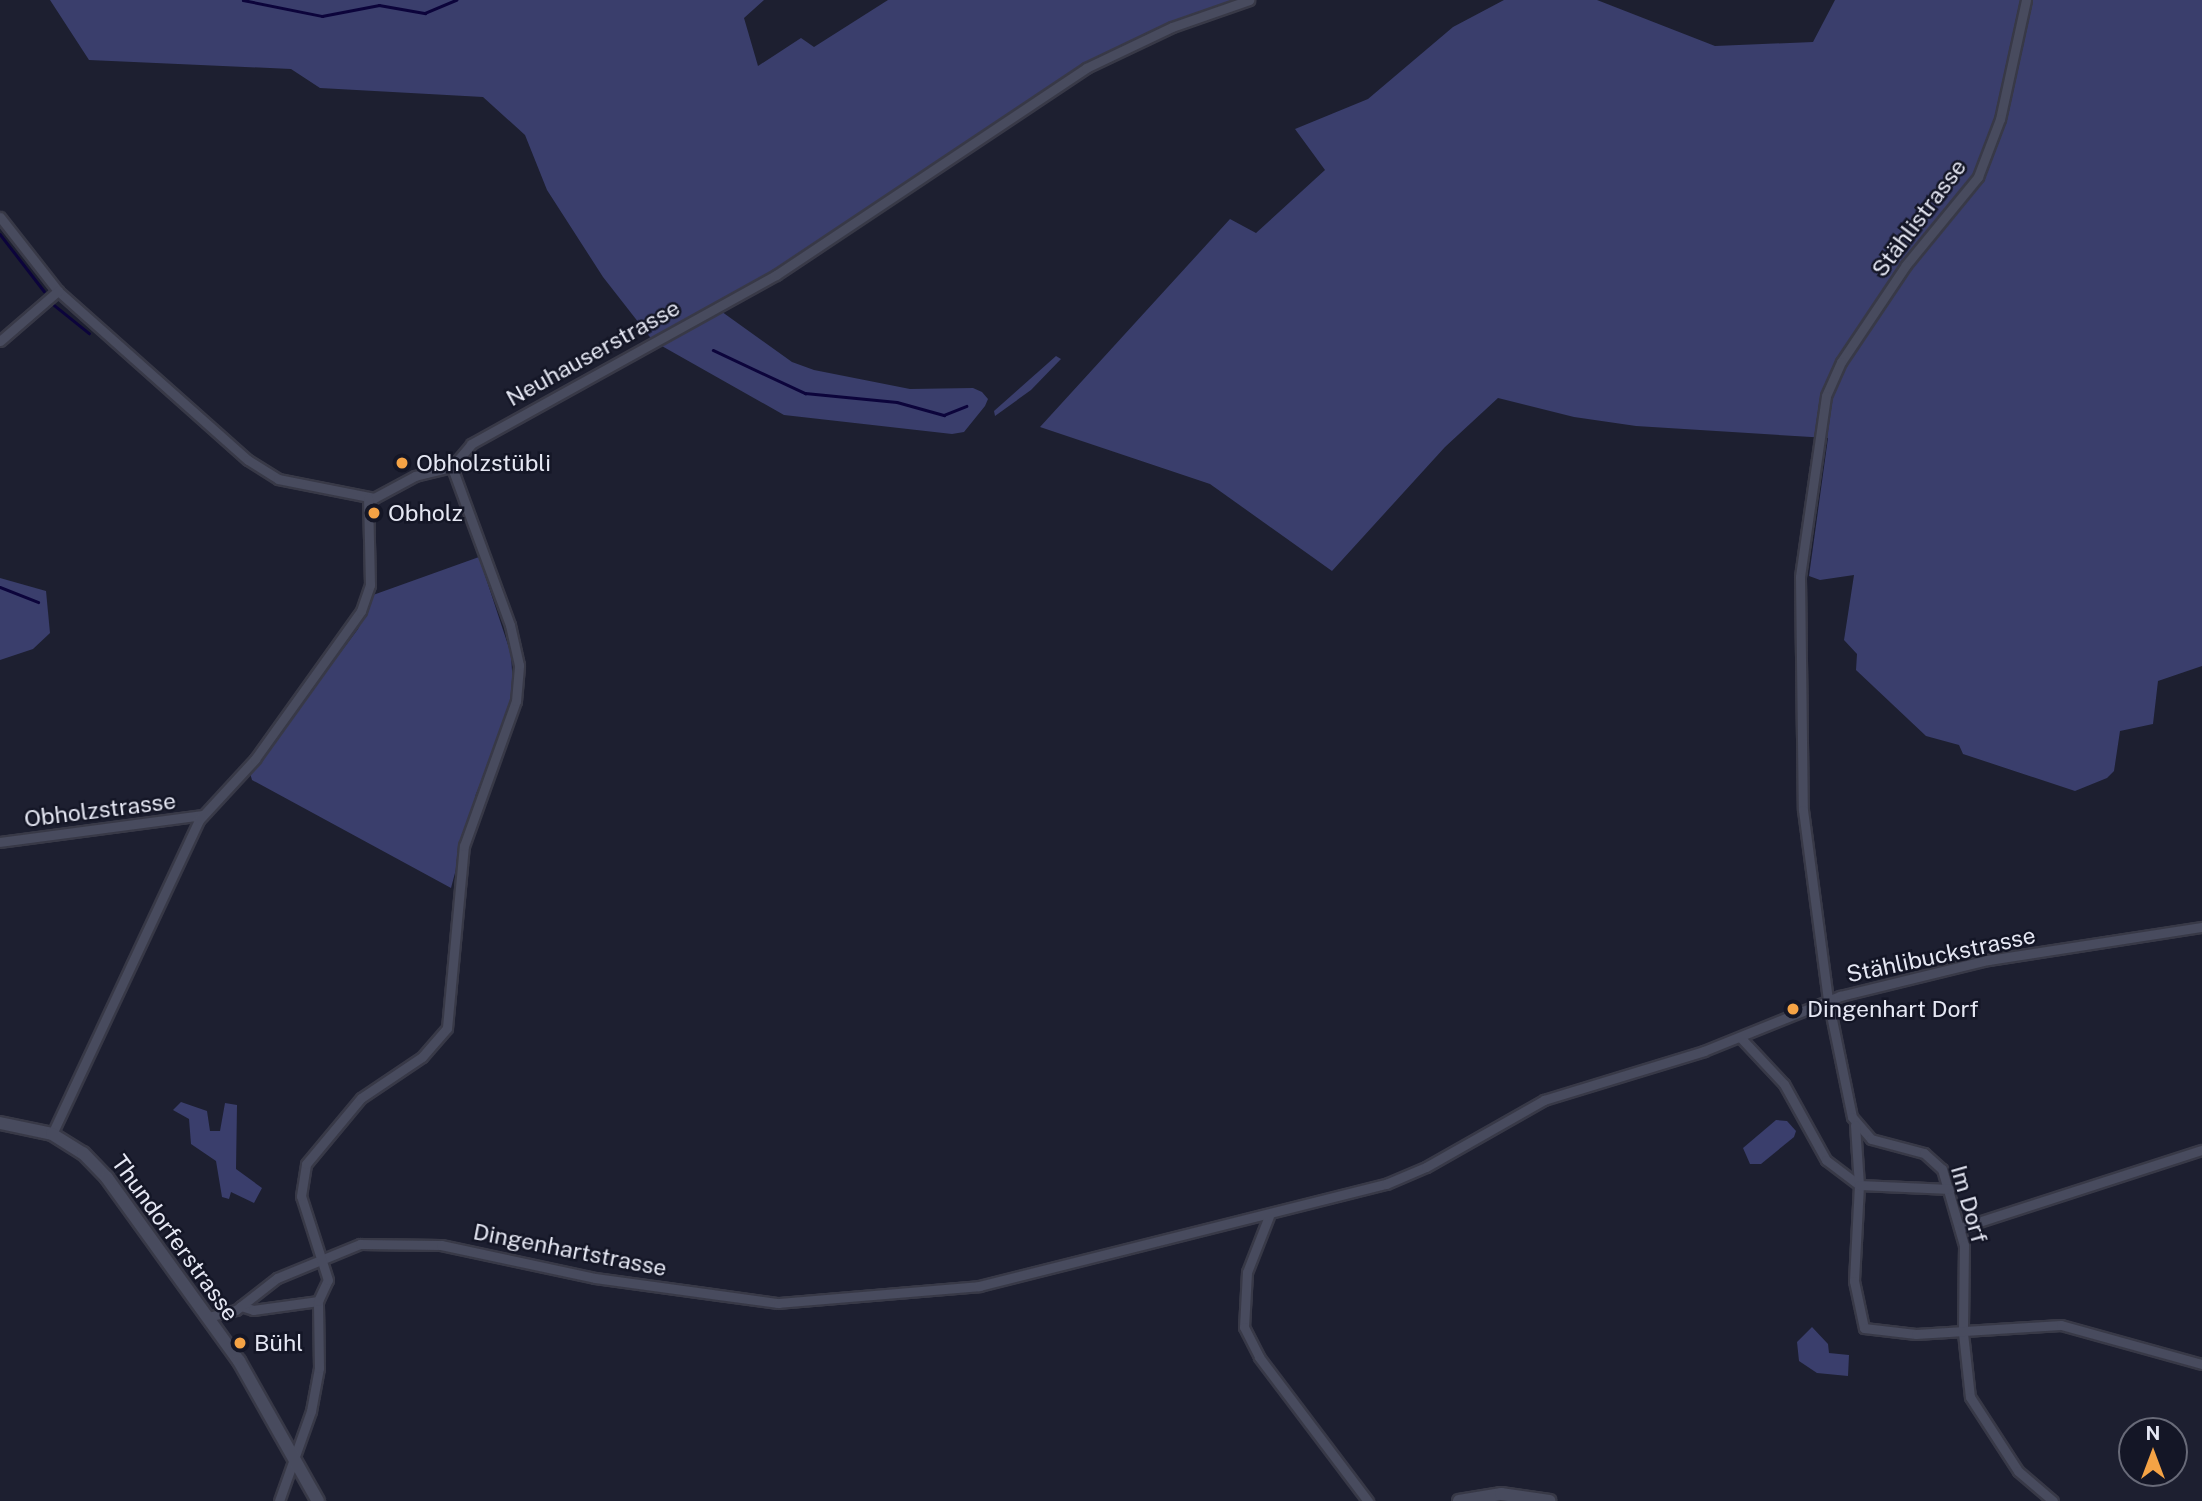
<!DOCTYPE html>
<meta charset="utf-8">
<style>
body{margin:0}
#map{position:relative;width:2202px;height:1501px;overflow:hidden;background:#1d1f30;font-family:"Public Sans",sans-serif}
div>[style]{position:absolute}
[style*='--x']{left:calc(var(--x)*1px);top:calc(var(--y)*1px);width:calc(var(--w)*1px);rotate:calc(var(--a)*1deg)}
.green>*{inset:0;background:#3a3e6c}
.stream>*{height:2.5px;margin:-1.25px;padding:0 1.25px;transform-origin:1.25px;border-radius:1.25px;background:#0c043b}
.roads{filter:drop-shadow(2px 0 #383947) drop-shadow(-2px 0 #383947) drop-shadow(0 2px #383947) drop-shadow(0 -2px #383947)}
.street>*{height:9px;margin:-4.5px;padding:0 4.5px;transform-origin:4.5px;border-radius:4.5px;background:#484b5e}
.secondary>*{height:12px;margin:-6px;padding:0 6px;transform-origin:6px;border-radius:6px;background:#484b5e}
.dots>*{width:19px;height:19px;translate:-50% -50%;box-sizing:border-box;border:4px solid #141626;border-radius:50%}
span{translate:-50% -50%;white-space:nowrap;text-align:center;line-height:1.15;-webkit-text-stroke:5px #141626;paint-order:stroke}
.street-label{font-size:23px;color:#e5e7f3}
.poi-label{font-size:23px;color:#e5e7f3}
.left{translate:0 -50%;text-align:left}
.north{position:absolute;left:2118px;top:1417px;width:70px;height:70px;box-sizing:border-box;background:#141626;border:2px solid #686a78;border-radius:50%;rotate:0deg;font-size:19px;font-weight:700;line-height:28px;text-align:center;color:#e5e7f3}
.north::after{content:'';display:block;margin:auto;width:24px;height:32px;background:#f5a345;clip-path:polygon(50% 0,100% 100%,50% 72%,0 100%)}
</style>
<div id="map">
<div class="green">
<i style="clip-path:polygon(50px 0,764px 0,744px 18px,758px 66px,801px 38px,814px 47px,888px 0,1249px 0,1172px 27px,1086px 68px,718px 309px,792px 362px,814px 370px,910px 389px,973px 388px,982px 392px,988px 399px,985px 406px,964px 432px,952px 434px,784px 415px,653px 341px,603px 277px,547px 190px,525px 135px,483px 97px,320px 88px,291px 69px,89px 60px)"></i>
<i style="clip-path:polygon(1504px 0,1597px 0,1715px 46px,1813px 42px,1835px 0,2202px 0,2202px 666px,2158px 681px,2153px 724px,2120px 731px,2114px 771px,2107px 778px,2075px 791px,1963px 754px,1959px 745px,1926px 736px,1856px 670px,1857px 654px,1844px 640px,1854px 575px,1820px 580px,1809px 576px,1828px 438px,1636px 426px,1574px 417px,1498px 398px,1445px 447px,1332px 571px,1210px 484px,1040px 427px,1230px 219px,1256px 233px,1325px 170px,1295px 129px,1368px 99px,1453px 27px)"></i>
<i style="clip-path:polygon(1056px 356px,1061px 359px,1031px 390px,995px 416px,994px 411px)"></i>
<i style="clip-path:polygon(479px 557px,511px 654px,513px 687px,504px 727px,476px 794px,451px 888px,252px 780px,250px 773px,358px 629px,373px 595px)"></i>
<i style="clip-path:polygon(0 578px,46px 591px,50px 633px,33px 649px,0 660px)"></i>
<i style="clip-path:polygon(181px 1102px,207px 1111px,210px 1131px,220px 1131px,225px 1103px,237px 1105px,236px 1169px,262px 1188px,254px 1203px,231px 1192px,229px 1199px,222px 1197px,216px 1161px,191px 1144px,189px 1119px,173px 1110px)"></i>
<i style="clip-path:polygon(1776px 1120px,1787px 1121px,1796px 1131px,1794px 1137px,1761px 1164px,1750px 1164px,1743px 1148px)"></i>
<i style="clip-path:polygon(1812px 1327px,1828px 1344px,1829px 1353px,1849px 1355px,1848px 1376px,1817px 1373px,1799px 1361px,1797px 1342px)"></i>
</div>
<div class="stream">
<i style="--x:243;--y:0;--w:81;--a:11.4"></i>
<i style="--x:322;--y:16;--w:58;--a:-10.9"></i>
<i style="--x:379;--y:5;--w:47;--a:9.9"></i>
<i style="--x:425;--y:13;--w:34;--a:-23"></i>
<i style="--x:0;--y:234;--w:72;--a:52.3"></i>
<i style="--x:54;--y:305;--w:45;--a:38.7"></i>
<i style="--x:713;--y:350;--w:102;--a:25.1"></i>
<i style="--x:805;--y:393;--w:92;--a:5.6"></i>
<i style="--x:897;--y:402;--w:49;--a:15.5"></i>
<i style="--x:944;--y:415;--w:24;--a:-22"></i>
<i style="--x:0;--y:587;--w:41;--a:21.5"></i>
</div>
<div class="roads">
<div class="street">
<i style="--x:2026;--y:0;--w:122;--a:102.3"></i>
<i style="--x:2000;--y:119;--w:62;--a:110.8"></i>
<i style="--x:1978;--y:177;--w:114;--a:129.3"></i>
<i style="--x:1906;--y:265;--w:117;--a:123.8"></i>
<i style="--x:1841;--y:362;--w:37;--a:114"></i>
<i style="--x:1826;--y:396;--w:183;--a:98.2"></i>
<i style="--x:1800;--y:577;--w:233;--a:89.3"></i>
<i style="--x:1803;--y:810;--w:192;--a:82.5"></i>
<i style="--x:1828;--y:1000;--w:119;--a:78.4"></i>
<i style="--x:1852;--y:1117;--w:29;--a:49"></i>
<i style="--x:1871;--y:1139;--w:55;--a:14.8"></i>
<i style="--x:1924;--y:1153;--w:24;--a:42"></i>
<i style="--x:1942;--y:1169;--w:79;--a:73.9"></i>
<i style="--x:1964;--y:1245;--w:88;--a:90.7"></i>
<i style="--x:1963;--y:1333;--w:64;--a:83.8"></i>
<i style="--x:1970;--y:1397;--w:88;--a:57"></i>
<i style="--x:2018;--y:1471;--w:46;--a:40.6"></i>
<i style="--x:0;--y:217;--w:94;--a:51.9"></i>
<i style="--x:58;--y:291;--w:254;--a:41.7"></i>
<i style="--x:248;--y:460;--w:36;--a:32"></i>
<i style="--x:278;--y:479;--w:98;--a:11.2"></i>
<i style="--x:374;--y:498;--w:47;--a:-28.2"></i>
<i style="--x:415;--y:476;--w:38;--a:-14"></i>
<i style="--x:452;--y:467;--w:30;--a:-50"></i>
<i style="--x:471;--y:444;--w:349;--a:-29"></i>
<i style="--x:776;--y:275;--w:373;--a:-33.7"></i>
<i style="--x:1086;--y:68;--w:95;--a:-25.5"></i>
<i style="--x:1172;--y:27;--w:82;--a:-19.3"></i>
<i style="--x:0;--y:341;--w:77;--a:-40.8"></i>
<i style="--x:0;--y:842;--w:204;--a:-7.6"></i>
<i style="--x:1740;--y:1037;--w:64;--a:46.9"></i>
<i style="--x:1784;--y:1084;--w:87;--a:61.1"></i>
<i style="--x:1826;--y:1160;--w:41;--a:37.1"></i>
<i style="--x:1859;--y:1185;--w:96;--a:93"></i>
<i style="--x:1854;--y:1281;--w:48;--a:78"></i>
<i style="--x:1864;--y:1328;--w:52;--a:6.6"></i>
<i style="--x:1916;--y:1334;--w:145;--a:-3.6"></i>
<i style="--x:2061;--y:1325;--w:146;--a:15.5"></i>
<i style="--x:1855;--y:1125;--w:60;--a:86.2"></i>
<i style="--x:1859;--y:1185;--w:91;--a:2.5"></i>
<i style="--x:52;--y:1134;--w:347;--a:-64.9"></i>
<i style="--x:199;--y:820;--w:83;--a:-47.4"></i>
<i style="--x:255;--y:759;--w:182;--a:-54.4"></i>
<i style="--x:361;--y:611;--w:28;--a:-71"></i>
<i style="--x:370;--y:585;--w:87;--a:-91.3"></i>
<i style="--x:1269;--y:1216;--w:60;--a:111.4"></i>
<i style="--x:1247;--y:1272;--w:55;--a:93.1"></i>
<i style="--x:1244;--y:1327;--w:34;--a:63"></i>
<i style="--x:1259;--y:1357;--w:181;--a:52.9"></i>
<i style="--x:1960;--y:1228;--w:254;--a:-17.9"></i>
<i style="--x:241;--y:1306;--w:13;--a:18"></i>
<i style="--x:253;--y:1310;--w:66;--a:-7.9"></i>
<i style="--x:208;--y:1317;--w:29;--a:-14"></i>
<i style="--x:236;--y:1310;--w:52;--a:-38"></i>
<i style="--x:277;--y:1278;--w:90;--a:-22.3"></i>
<i style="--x:360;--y:1244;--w:81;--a:0.7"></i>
<i style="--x:441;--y:1245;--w:157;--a:12.1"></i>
<i style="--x:595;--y:1278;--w:185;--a:7.8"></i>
<i style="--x:778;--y:1303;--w:202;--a:-4.8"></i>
<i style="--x:979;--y:1286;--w:420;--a:-14.1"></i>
<i style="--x:1386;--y:1184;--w:43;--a:-23"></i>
<i style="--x:1426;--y:1167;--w:136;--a:-29.6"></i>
<i style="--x:1544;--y:1100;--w:167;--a:-17"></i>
<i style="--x:1704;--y:1051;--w:147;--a:-22"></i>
<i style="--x:1840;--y:996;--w:152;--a:-13.7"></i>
<i style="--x:1988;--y:960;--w:217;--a:-8.8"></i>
<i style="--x:279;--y:1501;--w:96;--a:-70.4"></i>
<i style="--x:311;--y:1411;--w:44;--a:-79.5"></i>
<i style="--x:319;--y:1368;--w:67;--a:-90.9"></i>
<i style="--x:318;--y:1301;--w:23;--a:-65"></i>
<i style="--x:328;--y:1280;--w:88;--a:-107.8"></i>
<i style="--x:301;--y:1196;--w:32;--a:-81"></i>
<i style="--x:306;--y:1164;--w:86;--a:-50.2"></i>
<i style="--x:361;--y:1098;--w:73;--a:-33.9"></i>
<i style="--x:422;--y:1057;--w:38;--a:-49"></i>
<i style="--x:447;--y:1028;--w:183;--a:-84.7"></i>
<i style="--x:464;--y:846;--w:154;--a:-70.3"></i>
<i style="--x:516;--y:701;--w:36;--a:-85"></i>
<i style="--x:519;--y:665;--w:41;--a:-102.7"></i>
<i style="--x:510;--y:625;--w:168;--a:-110.2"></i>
</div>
<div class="secondary">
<i style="--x:0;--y:1123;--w:53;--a:11.9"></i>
<i style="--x:52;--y:1134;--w:36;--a:32"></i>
<i style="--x:83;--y:1153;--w:35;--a:46"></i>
<i style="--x:107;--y:1178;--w:226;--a:54.2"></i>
<i style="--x:239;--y:1361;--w:161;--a:60.6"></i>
<i style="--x:1459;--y:1501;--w:43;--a:-9.5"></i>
<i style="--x:1501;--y:1494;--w:49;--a:8.1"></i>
</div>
</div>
<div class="dots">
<i style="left:402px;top:463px;background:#f5a345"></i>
<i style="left:374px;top:513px;background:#f5a345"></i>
<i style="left:1793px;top:1009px;background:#f5a345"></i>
<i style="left:240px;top:1343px;background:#f5a345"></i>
</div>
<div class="street-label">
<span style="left:1919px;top:218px;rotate:-53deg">Stählistrasse</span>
<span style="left:593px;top:353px;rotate:-29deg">Neuhauserstrasse</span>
<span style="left:100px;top:810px;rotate:-7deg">Obholzstrasse</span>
<span style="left:1941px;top:955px;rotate:-12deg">Stählibuckstrasse</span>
<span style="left:1969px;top:1204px;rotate:74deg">Im Dorf</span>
<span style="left:175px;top:1238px;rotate:54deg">Thundorferstrasse</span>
<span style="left:570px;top:1250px;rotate:11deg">Dingenhartstrasse</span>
</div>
<div class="poi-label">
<span class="left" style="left:416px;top:463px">Obholzstübli</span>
<span class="left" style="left:388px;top:513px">Obholz</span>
<span class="left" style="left:1807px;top:1009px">Dingenhart Dorf</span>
<span class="left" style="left:254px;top:1343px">Bühl</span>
</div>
<div class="north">N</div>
</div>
